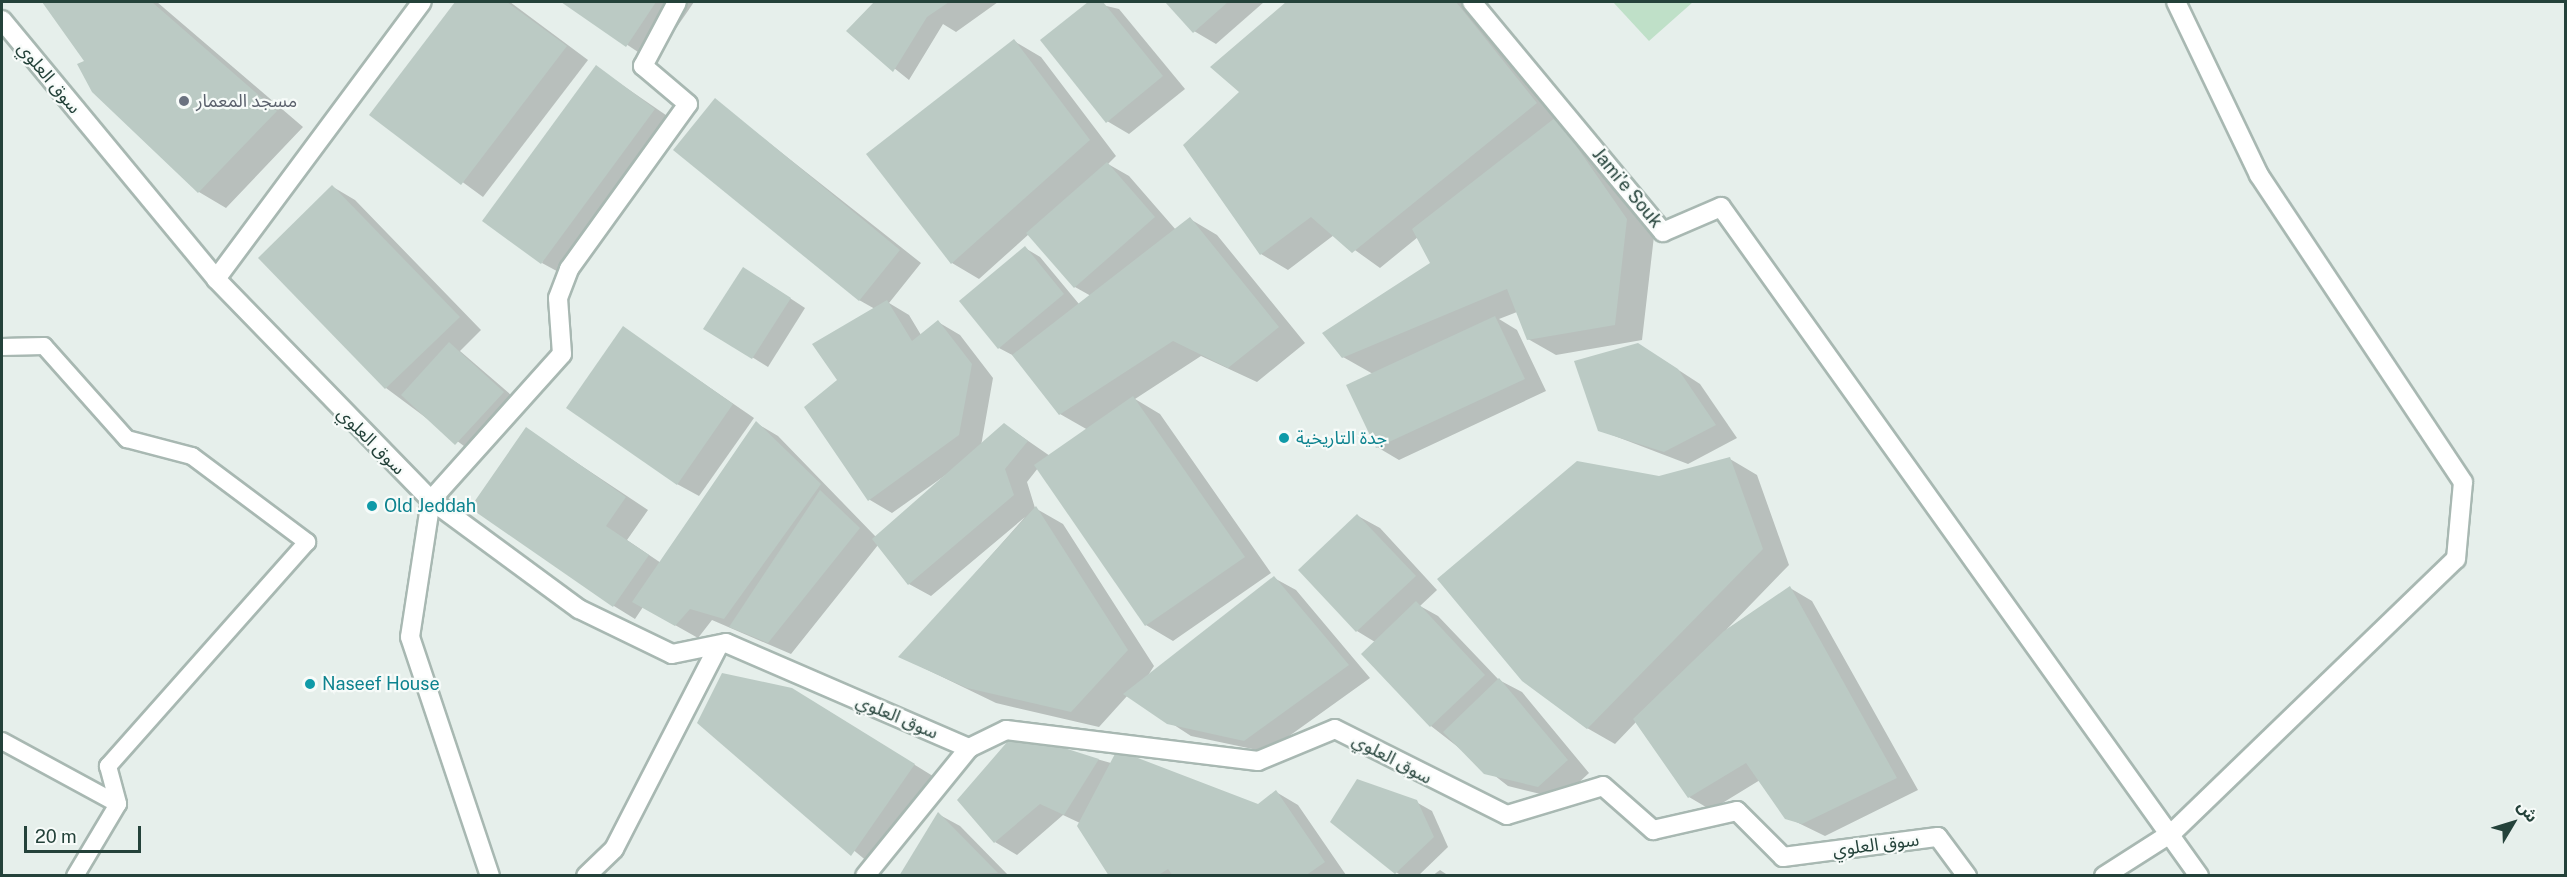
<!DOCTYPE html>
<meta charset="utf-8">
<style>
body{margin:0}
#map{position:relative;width:2567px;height:877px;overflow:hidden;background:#e6efeb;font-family:"Public Sans","Noto Sans Arabic",sans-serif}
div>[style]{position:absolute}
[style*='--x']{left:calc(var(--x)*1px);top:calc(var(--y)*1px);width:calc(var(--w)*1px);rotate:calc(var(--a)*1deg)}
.green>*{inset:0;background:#bfe0c8}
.shadow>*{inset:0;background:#0003}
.building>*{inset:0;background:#bbcac4}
.roads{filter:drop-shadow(2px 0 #a8b8b2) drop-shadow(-2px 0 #a8b8b2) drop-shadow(0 2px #a8b8b2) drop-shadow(0 -2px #a8b8b2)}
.lane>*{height:16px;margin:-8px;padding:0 8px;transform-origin:8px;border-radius:8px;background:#fff}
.street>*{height:18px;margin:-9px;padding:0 9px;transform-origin:9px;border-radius:9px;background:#fff}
.dots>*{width:16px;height:16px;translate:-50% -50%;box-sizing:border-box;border:3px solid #f7fbf9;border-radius:50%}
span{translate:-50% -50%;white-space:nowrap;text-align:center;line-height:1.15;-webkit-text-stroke:4.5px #f7fbf9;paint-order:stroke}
.street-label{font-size:18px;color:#24423a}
.worship-label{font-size:18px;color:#5b616d}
.left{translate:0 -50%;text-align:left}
.culture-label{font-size:18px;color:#0d838f}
.frame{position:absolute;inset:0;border:3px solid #24423a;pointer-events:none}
.north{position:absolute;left:2483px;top:793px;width:60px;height:60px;-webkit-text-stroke:4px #f7fbf9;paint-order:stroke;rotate:52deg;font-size:16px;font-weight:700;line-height:24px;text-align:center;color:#24423a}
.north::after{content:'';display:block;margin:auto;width:21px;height:27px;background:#24423a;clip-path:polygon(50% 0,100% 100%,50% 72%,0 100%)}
.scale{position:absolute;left:24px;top:826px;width:117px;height:27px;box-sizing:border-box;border:3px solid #24423a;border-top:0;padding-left:8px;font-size:18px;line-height:21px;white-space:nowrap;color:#24423a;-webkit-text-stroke:4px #f7fbf9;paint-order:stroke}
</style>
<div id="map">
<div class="green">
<i style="clip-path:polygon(1613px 2px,1693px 2px,1649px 41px)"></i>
</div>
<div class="shadow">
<i style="clip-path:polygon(44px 2px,157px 2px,303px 127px,226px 208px,199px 192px,93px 91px,86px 62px)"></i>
<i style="clip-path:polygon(457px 2px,510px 2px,588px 60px,483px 197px,371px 115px)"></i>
<i style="clip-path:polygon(563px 2px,694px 2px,653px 62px)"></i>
<i style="clip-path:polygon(876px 2px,998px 2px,956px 32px,943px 24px,909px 80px,848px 31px)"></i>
<i style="clip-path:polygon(1090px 2px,1119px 9px,1185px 89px,1129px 134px,1107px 121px,1042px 41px)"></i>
<i style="clip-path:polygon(1167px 2px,1264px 2px,1216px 44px,1194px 31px)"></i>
<i style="clip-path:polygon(1288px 2px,1469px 2px,1584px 135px,1654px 236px,1642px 340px,1556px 355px,1528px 339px,1517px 312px,1499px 319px,1517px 330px,1546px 391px,1399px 460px,1377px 447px,1373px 374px,1343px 357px,1432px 264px,1418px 237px,1380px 268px,1334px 235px,1288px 270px,1261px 254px,1242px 92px,1212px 67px)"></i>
<i style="clip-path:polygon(1014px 41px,1041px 57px,1116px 156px,1108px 164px,1129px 176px,1176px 230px,1190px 219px,1217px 235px,1305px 343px,1257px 382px,1201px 356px,1135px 399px,1160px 414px,1271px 573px,1173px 641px,1146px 625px,1038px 468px,1027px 482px,1035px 508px,1063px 524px,1154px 666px,1147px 677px,1274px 578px,1296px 590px,1370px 678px,1267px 752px,1191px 736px,1128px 695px,1099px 727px,996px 703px,901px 657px,1025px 517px,931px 596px,909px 584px,878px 545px,791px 654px,712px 620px,698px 638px,643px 607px,635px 619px,614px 606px,526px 429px,648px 510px,627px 540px,661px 563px,756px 423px,778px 436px,876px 537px,950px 472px,892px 513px,870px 500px,806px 407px,839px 380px,875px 309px,859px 300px,715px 100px,921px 263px,889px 303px,909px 315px,921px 335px,938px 322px,960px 335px,993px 378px,981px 446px,1005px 425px,1050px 456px,1088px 430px,1060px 414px,1016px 357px,999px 348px,1025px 248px,1040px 257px,1079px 304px,1091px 296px,1075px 287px,1029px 234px,979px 279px,952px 263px,868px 154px)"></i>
<i style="clip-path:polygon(596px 67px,676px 122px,564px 275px,542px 263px)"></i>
<i style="clip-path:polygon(333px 187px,355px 200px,481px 330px,460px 351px,518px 401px,472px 452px,386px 388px)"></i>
<i style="clip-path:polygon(758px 277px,805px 308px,768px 367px,705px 328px)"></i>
<i style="clip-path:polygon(623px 328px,754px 418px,699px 496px,677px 484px)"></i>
<i style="clip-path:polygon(1660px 358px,1700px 384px,1737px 438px,1688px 464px,1599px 430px)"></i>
<i style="clip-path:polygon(1730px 459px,1757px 475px,1789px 565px,1726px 630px,1790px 588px,1812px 601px,1918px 790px,1825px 836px,1786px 817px,1760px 780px,1711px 810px,1689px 797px,1636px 722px,1615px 744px,1587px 728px,1659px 478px)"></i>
<i style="clip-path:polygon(1358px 516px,1380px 528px,1437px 590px,1420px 606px,1438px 616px,1499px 680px,1522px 692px,1589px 773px,1561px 799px,1508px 786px,1431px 726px,1375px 642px,1357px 631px,1300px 570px)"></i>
<i style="clip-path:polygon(815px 703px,936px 778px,874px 867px,699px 723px)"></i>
<i style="clip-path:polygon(1058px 748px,1259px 805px,1276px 792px,1298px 805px,1346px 875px,1111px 876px,1080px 823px,1063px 815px,1017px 855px,995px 842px)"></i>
<i style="clip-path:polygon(1416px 802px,1432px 811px,1448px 847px,1418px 876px,1402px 876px,1396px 872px)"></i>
<i style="clip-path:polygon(938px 814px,960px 826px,1009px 876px,901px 876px)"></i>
<i style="clip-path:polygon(1440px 870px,1449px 876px,1432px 876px)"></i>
</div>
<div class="building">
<i style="clip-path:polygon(42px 2px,152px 2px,277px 111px,198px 193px,92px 92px,77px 64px,84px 61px)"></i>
<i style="clip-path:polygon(455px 2px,507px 2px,567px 46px,461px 185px,369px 115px)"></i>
<i style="clip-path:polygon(561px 2px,656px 2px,626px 47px)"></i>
<i style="clip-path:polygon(874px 2px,949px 2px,927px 17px,893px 72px,846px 31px)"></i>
<i style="clip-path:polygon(1088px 2px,1103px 2px,1163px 76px,1106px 123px,1040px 40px)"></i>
<i style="clip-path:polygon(1165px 2px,1228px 2px,1193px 33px)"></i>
<i style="clip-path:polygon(1286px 2px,1456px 2px,1537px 103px,1352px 253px,1311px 217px,1260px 255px,1183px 145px,1239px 92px,1210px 67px)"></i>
<i style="clip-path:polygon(1014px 39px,1090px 140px,951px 264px,866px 154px)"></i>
<i style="clip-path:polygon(596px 65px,655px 109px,541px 264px,482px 221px)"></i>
<i style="clip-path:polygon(715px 98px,900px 250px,859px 301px,673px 150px)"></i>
<i style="clip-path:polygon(1556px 117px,1627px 219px,1615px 325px,1527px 340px,1507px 289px,1342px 358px,1322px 333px,1430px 263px,1412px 229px)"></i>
<i style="clip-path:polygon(1107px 162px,1155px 217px,1074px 288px,1026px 233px)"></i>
<i style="clip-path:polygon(332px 185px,460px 317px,385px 389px,258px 258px)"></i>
<i style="clip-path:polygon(1190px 217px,1279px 327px,1228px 368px,1173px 341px,1059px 415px,1012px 355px)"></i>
<i style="clip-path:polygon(1025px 246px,1064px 294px,998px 349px,959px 301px)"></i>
<i style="clip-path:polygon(743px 267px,791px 298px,752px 359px,703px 329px)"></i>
<i style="clip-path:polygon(887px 300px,912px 341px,938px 320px,972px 364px,959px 435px,868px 501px,804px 407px,837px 380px,812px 344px)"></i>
<i style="clip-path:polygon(1495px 316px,1525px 379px,1376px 448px,1346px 385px)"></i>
<i style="clip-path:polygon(623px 326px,733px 404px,677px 485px,566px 408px)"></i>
<i style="clip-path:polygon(449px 342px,504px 392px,455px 445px,401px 395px)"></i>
<i style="clip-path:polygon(1638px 343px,1678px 369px,1716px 425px,1664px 452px,1598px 431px,1574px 361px)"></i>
<i style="clip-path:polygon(1133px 396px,1245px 557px,1145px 626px,1034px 465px)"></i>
<i style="clip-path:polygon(756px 421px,821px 484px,724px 619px,690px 609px,675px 626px,632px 602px)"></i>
<i style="clip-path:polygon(1004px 423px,1028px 441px,1005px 469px,1014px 495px,908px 585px,872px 539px)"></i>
<i style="clip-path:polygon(526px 427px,626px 497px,606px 526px,649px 555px,613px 607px,470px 508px)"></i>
<i style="clip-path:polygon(1730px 457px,1763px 549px,1587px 729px,1522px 681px,1437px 579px,1577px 461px,1659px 476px)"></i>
<i style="clip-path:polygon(820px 490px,860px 528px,768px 643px,729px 627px)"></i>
<i style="clip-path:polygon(1036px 506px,1128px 650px,1071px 712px,967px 688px,898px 657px)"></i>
<i style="clip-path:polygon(1357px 514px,1416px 576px,1356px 632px,1298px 570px)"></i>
<i style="clip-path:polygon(1274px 576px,1349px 665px,1244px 741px,1167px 724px,1123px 694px)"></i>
<i style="clip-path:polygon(1790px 586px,1897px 778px,1802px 824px,1785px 819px,1746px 763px,1688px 798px,1633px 719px,1724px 631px)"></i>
<i style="clip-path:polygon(1416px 601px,1485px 675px,1430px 727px,1361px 654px)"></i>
<i style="clip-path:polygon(722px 673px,792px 688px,915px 764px,851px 856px,697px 723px)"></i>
<i style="clip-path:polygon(1499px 678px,1568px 760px,1538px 787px,1484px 774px,1443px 732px)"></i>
<i style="clip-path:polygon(1008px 741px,1058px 746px,1099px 759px,1064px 815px,1040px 804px,994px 843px,957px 800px)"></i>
<i style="clip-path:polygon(1117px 750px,1258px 804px,1276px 790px,1325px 862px,1305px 876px,1173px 876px,1168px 869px,1157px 876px,1109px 876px,1077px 826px)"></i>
<i style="clip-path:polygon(1357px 779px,1417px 800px,1434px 837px,1395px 874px,1330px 822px)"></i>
<i style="clip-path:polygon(938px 812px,998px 873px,899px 876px)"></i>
</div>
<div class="roads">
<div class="lane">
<i style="--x:2;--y:347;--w:42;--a:-1.4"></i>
<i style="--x:44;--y:346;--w:125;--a:48.3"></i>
<i style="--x:127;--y:439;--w:67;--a:14.7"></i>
<i style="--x:192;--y:456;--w:144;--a:36.8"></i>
<i style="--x:307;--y:542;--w:300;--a:131.6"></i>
<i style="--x:108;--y:766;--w:39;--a:75"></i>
<i style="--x:118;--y:804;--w:84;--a:120.8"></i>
<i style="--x:2;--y:741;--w:132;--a:28.5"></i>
</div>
<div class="street">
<i style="--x:1472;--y:2;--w:299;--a:50.3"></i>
<i style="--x:1663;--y:232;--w:63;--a:-23.3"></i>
<i style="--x:1721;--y:207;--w:822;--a:54.45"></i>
<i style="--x:2;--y:20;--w:336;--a:50.4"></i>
<i style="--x:216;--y:279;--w:308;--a:45.8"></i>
<i style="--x:431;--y:500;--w:184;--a:36.4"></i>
<i style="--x:579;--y:609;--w:103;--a:25.8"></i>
<i style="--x:672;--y:654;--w:55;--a:-11.5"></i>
<i style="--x:726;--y:643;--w:265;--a:23.4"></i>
<i style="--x:969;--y:748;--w:41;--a:-25.9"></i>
<i style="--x:1006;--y:730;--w:254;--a:7"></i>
<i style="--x:1258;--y:761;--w:83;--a:-22.6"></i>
<i style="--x:1335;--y:729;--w:192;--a:26.6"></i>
<i style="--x:1507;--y:815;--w:100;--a:-16.8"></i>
<i style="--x:1603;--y:786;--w:67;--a:41.3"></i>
<i style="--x:1653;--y:830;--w:86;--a:-12.7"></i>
<i style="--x:1737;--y:811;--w:65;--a:45"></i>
<i style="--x:1783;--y:857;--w:156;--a:-7.4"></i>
<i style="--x:1938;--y:837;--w:49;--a:53.4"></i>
<i style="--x:216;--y:279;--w:345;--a:-53.4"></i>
<i style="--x:490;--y:876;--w:252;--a:-108.5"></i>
<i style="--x:410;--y:637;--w:139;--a:-81.3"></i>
<i style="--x:431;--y:500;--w:196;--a:-48.1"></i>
<i style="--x:562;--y:354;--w:56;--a:-94.1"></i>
<i style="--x:558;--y:298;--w:31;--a:-69"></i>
<i style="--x:569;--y:269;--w:203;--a:-54.2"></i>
<i style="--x:688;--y:104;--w:59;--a:-139.8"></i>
<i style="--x:643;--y:66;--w:72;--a:-62"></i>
<i style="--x:586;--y:876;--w:39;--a:-44"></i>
<i style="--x:614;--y:849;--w:229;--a:-62.8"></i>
<i style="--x:865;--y:876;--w:165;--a:-50.9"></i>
<i style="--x:2104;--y:876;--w:82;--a:-32.5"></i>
<i style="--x:2173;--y:832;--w:393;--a:-44"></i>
<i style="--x:2456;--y:559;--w:77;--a:-84.8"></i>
<i style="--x:2463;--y:482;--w:369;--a:-123.6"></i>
<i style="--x:2259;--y:175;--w:192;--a:-115.6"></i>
</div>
</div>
<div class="dots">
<i style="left:184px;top:101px;background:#6b7280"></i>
<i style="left:1284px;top:438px;background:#0f9aa8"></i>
<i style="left:372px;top:506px;background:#0f9aa8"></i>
<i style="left:310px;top:684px;background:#0f9aa8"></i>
</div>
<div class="street-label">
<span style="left:49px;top:78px;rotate:50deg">سوق العلوي</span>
<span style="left:1627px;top:188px;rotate:50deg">Jami'e Souk</span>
<span style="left:371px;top:441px;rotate:45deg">سوق العلوي</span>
<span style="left:897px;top:717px;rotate:23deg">سوق العلوي</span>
<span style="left:1392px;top:759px;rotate:28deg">سوق العلوي</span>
<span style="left:1876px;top:845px;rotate:-7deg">سوق العلوي</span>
</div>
<div class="worship-label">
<span class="left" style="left:196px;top:101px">مسجد المعمار</span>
</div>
<div class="culture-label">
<span class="left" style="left:1296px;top:438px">جدة التاريخية</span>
<span class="left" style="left:384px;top:506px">Old Jeddah</span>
<span class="left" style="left:322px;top:684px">Naseef House</span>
</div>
<div class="frame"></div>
<div class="north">ش</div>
<div class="scale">20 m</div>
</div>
